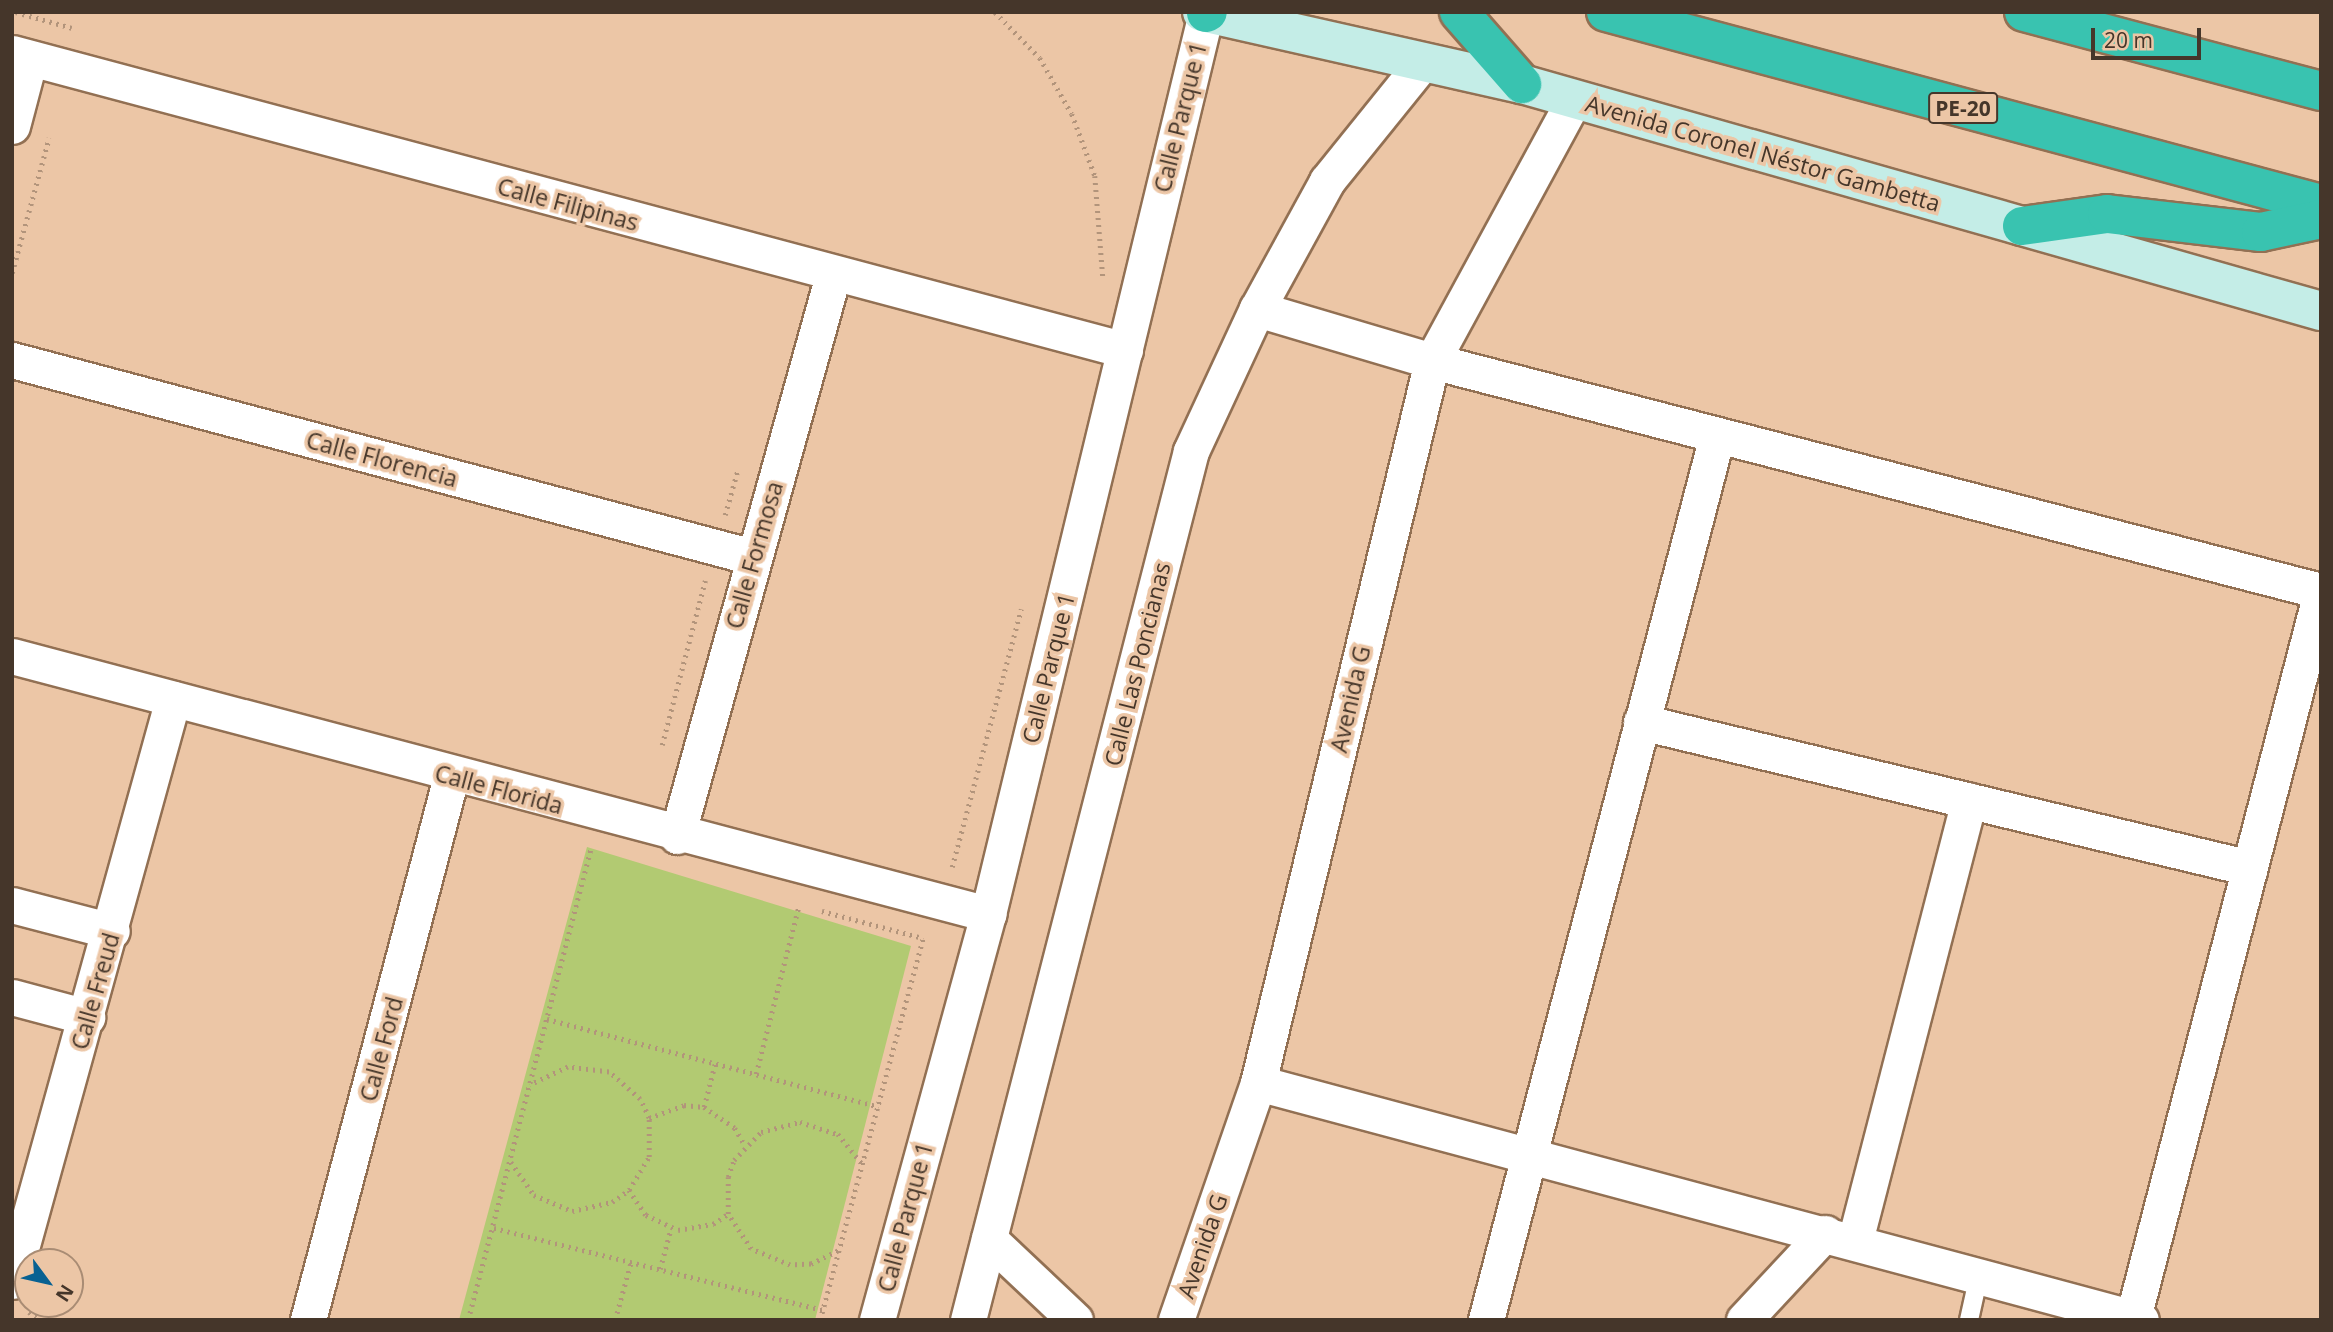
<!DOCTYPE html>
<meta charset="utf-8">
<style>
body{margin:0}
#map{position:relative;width:2333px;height:1332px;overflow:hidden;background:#ecc6a6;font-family:"Open Sans",sans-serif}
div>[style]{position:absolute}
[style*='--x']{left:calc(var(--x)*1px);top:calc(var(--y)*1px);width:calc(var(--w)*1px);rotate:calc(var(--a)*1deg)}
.green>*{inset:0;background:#b2ca72}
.path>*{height:4.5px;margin-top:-2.25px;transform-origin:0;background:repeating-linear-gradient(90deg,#b2947b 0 2px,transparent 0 7px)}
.roads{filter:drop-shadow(2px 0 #927053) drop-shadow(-2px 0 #927053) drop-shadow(0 2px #927053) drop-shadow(0 -2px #927053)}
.lane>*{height:18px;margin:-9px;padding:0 9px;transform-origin:9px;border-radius:9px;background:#fff}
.street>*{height:35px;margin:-17.5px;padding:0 17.5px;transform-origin:17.5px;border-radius:17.5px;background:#fff}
.secondary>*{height:38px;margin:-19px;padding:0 19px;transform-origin:19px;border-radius:19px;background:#c4ede7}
.highway>*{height:38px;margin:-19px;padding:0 19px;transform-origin:19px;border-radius:19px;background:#39c3b0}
span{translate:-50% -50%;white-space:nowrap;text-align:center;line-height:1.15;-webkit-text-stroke:7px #ecc6a6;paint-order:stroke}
.shield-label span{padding:2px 5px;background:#ecc6a6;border:2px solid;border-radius:5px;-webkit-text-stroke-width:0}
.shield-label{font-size:21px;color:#45362a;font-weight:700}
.street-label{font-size:23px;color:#45362a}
.frame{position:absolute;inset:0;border:14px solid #45362a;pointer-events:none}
.north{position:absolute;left:14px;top:1248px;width:70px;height:70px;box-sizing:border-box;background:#ecc6a6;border:2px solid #a98c74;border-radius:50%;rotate:123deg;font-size:19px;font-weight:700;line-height:28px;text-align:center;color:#45362a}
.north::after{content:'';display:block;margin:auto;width:24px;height:32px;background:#086192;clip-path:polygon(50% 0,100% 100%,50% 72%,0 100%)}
.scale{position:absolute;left:2091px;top:28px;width:110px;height:32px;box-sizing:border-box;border:4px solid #45362a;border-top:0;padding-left:9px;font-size:21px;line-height:24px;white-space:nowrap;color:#45362a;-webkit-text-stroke:5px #ecc6a6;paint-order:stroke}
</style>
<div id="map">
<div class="green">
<i style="clip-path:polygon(587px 847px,911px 946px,815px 1320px,459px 1320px)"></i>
</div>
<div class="path">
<i style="--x:16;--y:12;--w:58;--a:15.9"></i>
<i style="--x:995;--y:12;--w:64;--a:45.6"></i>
<i style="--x:1040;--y:58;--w:64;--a:60.3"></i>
<i style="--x:1072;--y:114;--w:66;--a:69.6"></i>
<i style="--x:1095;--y:176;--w:101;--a:85.5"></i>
<i style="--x:12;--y:273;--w:140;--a:-74.7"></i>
<i style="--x:725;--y:515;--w:48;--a:-74.2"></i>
<i style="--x:662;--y:745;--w:170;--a:-75.3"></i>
<i style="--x:952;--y:867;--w:267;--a:-75"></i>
<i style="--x:822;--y:911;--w:105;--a:15"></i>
<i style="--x:547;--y:1019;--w:343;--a:14.8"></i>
<i style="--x:756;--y:1074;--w:174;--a:-75.7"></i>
<i style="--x:704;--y:1107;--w:44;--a:-75.7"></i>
<i style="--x:649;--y:1118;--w:37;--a:-20"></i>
<i style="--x:684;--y:1105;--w:20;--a:6"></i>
<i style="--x:704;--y:1107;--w:37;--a:34"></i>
<i style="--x:735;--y:1128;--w:20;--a:60"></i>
<i style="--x:511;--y:1162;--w:40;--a:55.1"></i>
<i style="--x:534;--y:1195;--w:41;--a:22.8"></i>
<i style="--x:572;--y:1211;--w:41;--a:-12.7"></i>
<i style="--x:612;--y:1202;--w:21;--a:-35"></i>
<i style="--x:629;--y:1190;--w:39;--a:-59"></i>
<i style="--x:649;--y:1157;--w:39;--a:-90"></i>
<i style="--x:649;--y:1118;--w:21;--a:-115"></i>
<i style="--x:640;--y:1099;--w:41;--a:-138.9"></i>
<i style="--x:609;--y:1072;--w:41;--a:-173"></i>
<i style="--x:568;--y:1067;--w:42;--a:154.7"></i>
<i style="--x:629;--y:1190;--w:30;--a:56"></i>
<i style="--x:646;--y:1215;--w:35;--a:25"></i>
<i style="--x:678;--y:1230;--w:36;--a:-10"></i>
<i style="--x:713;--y:1224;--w:18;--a:-34"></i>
<i style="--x:494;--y:1228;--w:339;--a:14"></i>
<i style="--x:838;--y:1251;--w:30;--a:154"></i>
<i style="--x:811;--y:1264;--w:21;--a:177"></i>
<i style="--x:790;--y:1265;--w:42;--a:-157.7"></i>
<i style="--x:751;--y:1249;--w:42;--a:-123.3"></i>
<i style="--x:728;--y:1214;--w:37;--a:-90"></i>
<i style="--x:728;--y:1177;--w:18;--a:-71"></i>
<i style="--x:734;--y:1160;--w:39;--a:-46"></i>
<i style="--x:761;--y:1132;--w:40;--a:-14.4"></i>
<i style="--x:800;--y:1122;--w:40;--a:18"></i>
<i style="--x:838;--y:1134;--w:40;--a:51"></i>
<i style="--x:660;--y:1269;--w:42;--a:-75"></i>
<i style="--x:29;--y:1312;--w:14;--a:36"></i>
<i style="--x:468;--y:1320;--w:486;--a:-75.4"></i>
<i style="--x:615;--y:1320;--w:60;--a:-74.6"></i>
<i style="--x:820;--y:1320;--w:395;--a:-74.9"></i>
</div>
<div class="roads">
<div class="lane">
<i style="--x:1969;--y:1320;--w:46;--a:-77.5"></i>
</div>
<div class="street">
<i style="--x:12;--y:53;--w:1152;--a:14.94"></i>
<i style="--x:12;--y:126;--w:70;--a:-75.2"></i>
<i style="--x:1257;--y:309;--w:183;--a:16.5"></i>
<i style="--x:1432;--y:361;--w:918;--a:14.51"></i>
<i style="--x:12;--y:360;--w:767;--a:14.89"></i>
<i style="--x:12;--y:656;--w:1010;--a:14.81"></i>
<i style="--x:1641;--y:722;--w:626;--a:13.48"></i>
<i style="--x:677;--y:836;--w:582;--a:-74.46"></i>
<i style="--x:12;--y:905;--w:103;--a:14.6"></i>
<i style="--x:12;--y:997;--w:78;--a:14.9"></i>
<i style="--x:1258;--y:1083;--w:914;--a:15.02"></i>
<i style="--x:989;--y:1239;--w:118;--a:43.3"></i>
<i style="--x:1855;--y:1241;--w:455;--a:-75.5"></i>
<i style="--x:12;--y:1281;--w:604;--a:-74.54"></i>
<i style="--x:2133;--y:1318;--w:750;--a:-75.48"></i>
<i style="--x:308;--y:1320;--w:562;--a:-75.25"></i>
<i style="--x:877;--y:1320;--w:421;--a:-74.7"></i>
<i style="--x:988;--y:914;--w:927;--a:-76.4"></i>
<i style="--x:968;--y:1320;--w:897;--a:-75.61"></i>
<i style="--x:1191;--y:451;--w:157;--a:-65.1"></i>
<i style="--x:1257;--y:309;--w:146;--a:-61.3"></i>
<i style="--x:1327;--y:181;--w:154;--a:-51.1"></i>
<i style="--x:1176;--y:1320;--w:251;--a:-70.9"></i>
<i style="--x:1258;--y:1083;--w:743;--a:-76.45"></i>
<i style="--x:1432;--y:361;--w:298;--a:-61.5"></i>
<i style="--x:1486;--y:1320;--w:914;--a:-75.36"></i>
<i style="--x:1744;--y:1320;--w:119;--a:-47"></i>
</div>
<div class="secondary">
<i style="--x:1202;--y:12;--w:328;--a:12.7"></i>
<i style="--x:1522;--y:84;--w:831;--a:15.86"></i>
</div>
<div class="highway">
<i style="--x:1459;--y:12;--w:96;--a:48.8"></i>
<i style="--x:1606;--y:12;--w:740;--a:15.03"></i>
<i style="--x:2024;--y:12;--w:307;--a:14.9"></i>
<i style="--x:1206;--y:13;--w:2;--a:-27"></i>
<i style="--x:2022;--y:226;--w:86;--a:-8"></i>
<i style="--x:2107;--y:214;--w:155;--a:6.7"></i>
<i style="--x:2261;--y:232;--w:61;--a:-12.2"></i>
</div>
</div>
<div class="shield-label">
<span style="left:1963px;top:108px">PE-20</span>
</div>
<div class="street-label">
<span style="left:1180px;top:117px;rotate:-76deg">Calle Parque 1</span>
<span style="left:1763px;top:153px;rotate:16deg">Avenida Coronel Néstor Gambetta</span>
<span style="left:568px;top:204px;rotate:15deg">Calle Filipinas</span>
<span style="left:382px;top:459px;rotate:15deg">Calle Florencia</span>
<span style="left:754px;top:555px;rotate:-74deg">Calle Formosa</span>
<span style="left:1137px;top:664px;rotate:-76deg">Calle Las Poncianas</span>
<span style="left:1048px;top:668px;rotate:-76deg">Calle Parque 1</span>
<span style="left:1350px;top:699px;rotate:-77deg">Avenida G</span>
<span style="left:499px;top:789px;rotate:15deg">Calle Florida</span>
<span style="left:95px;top:991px;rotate:-74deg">Calle Freud</span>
<span style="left:381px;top:1049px;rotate:-75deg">Calle Ford</span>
<span style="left:905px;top:1217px;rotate:-75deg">Calle Parque 1</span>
<span style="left:1202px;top:1246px;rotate:-71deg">Avenida G</span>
</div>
<div class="frame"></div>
<div class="north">N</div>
<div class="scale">20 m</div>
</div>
